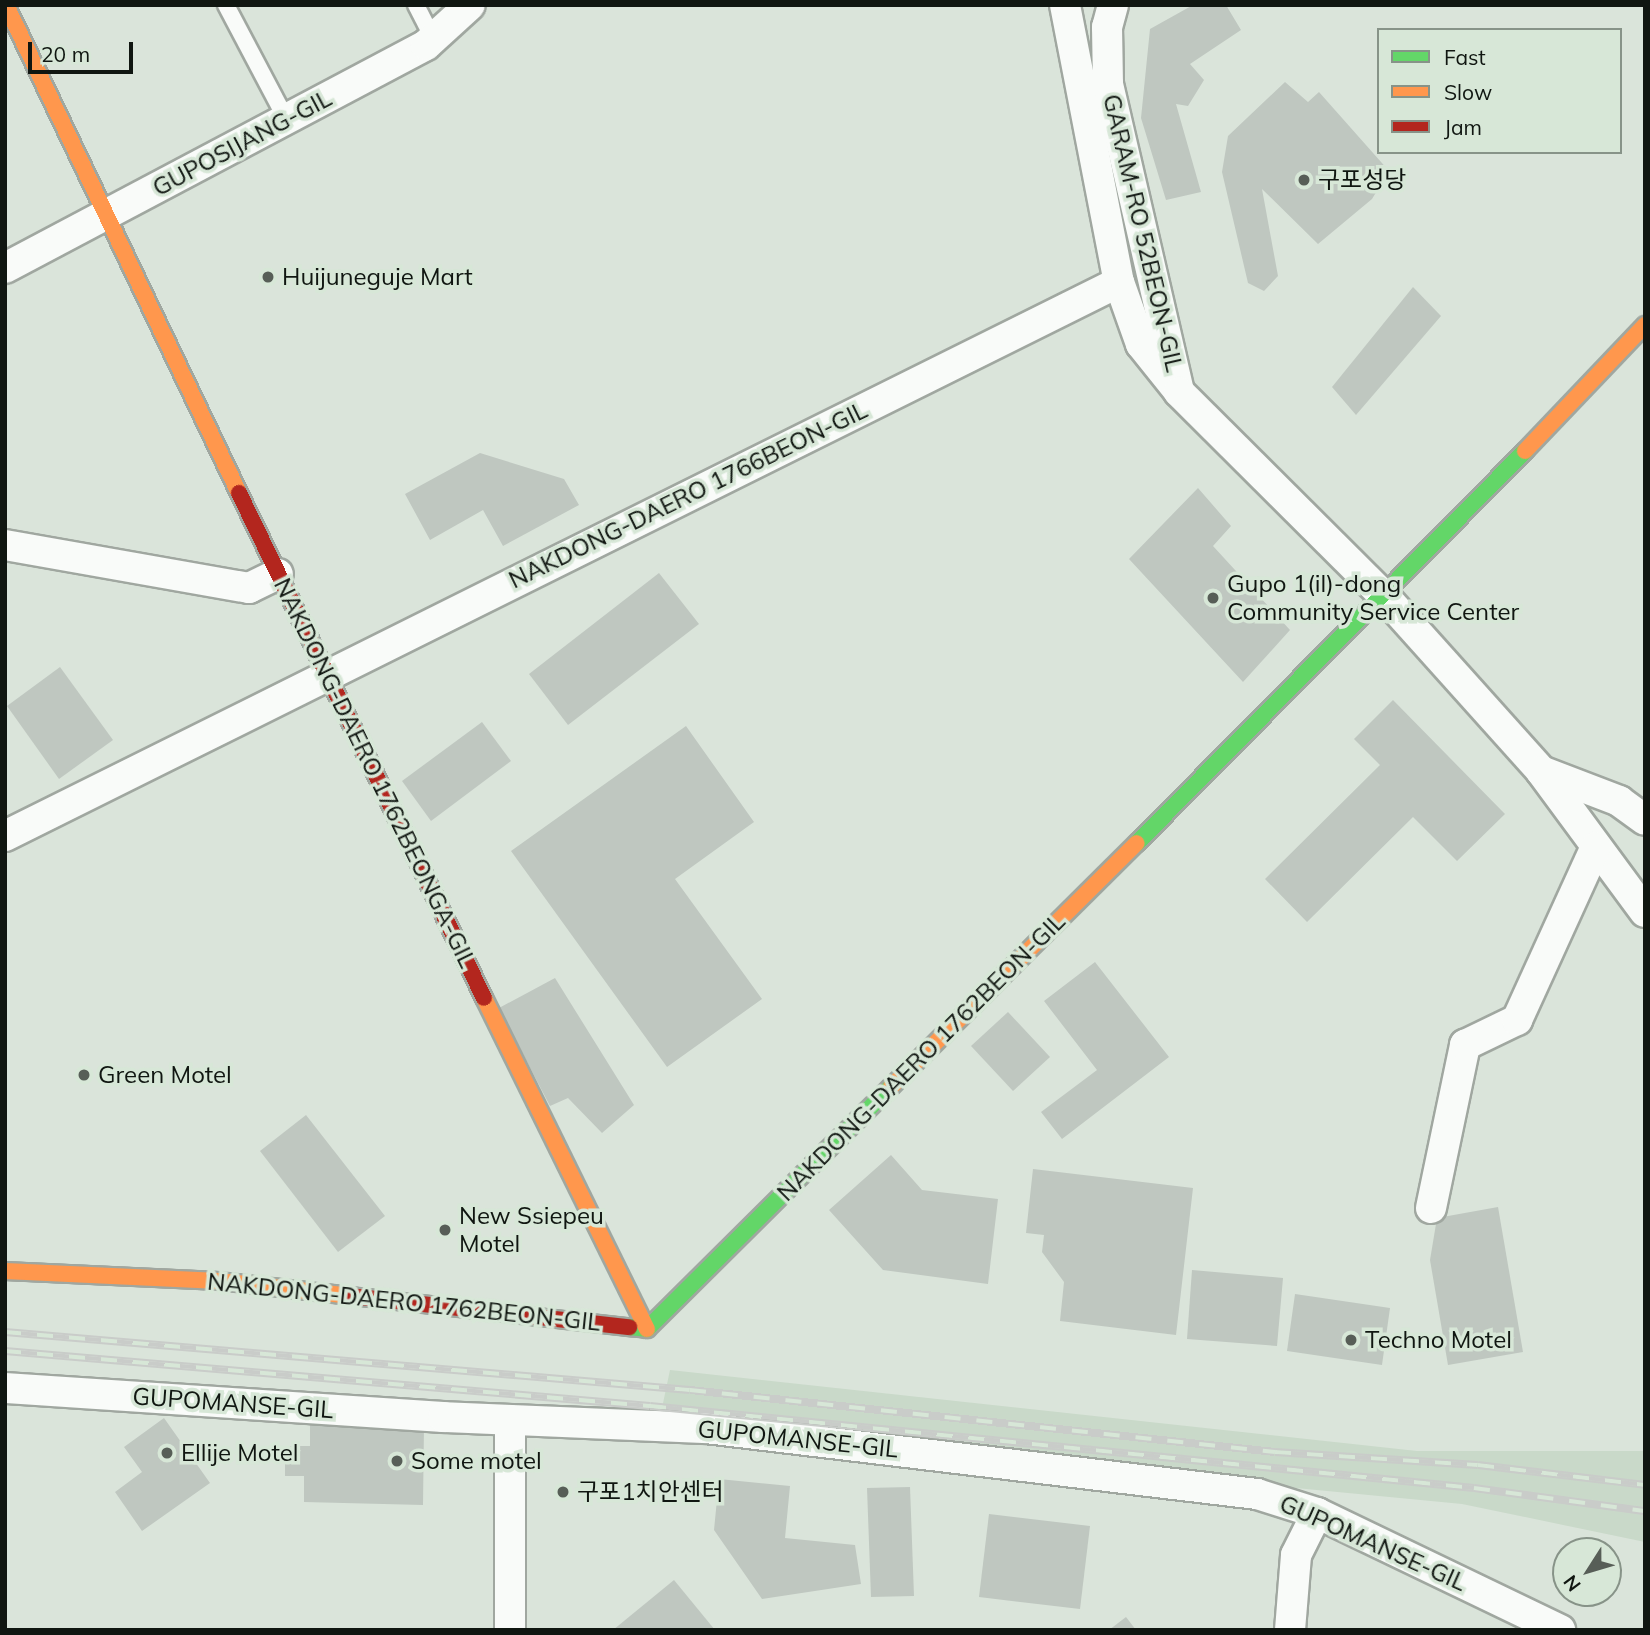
<!DOCTYPE html>
<meta charset="utf-8">
<style>
body{margin:0}
#map{position:relative;width:1650px;height:1635px;overflow:hidden;background:#dae4da;font-family:Mulish,"Noto Sans KR",sans-serif}
div>[style]{position:absolute}
[style*='--x']{left:calc(var(--x)*1px);top:calc(var(--y)*1px);width:calc(var(--w)*1px);rotate:calc(var(--a)*1deg)}
.built>*{inset:0;background:#c9d9c9}
.building>*{inset:0;background:#bfc7c0}
.roads{filter:drop-shadow(2px 0 #a0a7a0) drop-shadow(-2px 0 #a0a7a0) drop-shadow(0 2px #a0a7a0) drop-shadow(0 -2px #a0a7a0)}
.lane>*{height:16px;margin:-8px;padding:0 8px;transform-origin:8px;border-radius:8px;background:#f9fbf9}
.street>*{height:30px;margin:-15px;padding:0 15px;transform-origin:15px;border-radius:15px;background:#f9fbf9}
.fast>*{height:16px;margin:-8px;padding:0 8px;transform-origin:8px;border-radius:8px;background:#63d668}
.slow>*{height:16px;margin:-8px;padding:0 8px;transform-origin:8px;border-radius:8px;background:#ff974d}
.jam>*{height:16px;margin:-8px;padding:0 8px;transform-origin:8px;border-radius:8px;background:#b3261e}
.rail>*{height:8px;margin-top:-4px;transform-origin:0;background:repeating-linear-gradient(90deg,#d7e7d7 0 16px,#c9ccc9 0 32px);box-sizing:border-box;border-block:2px solid #c9ccc9}
.dots>*{width:19px;height:19px;translate:-50% -50%;box-sizing:border-box;border:4px solid #d7e7d7;border-radius:50%}
span{translate:-50% -50%;white-space:nowrap;text-align:center;line-height:1.15;-webkit-text-stroke:7px #d7e7d7;paint-order:stroke}
.street-label{font-size:24px;color:#101611}
.poi-label{font-size:24px;color:#101611}
.left{translate:0 -50%;text-align:left}
.frame{position:absolute;inset:0;border:7px solid #101611;pointer-events:none}
.legend{position:absolute;left:1377px;top:28px;width:245px;height:126px;box-sizing:border-box;background:#d7e7d7;border:2px solid #879388;margin:0;padding:9px 12px;list-style:none;font-size:21px;color:#101611}
.legend li{display:flex;align-items:center;gap:14px;height:35px}
.legend b{width:35px;border:2px solid #879388}
.north{position:absolute;left:1552px;top:1537px;width:70px;height:70px;box-sizing:border-box;background:#d7e7d7;border:2px solid #879388;border-radius:50%;rotate:233deg;font-size:19px;font-weight:700;line-height:28px;text-align:center;color:#101611}
.north::after{content:'';display:block;margin:auto;width:24px;height:32px;background:#575e57;clip-path:polygon(50% 0,100% 100%,50% 72%,0 100%)}
.scale{position:absolute;left:28px;top:42px;width:105px;height:32px;box-sizing:border-box;border:4px solid #101611;border-top:0;padding-left:9px;font-size:21px;line-height:24px;white-space:nowrap;color:#101611;-webkit-text-stroke:5px #d7e7d7;paint-order:stroke}
</style>
<div id="map">
<div class="built">
<i style="clip-path:polygon(670px 1370px,1417px 1451px,1645px 1451px,1645px 1542px,1462px 1504px,658px 1427px)"></i>
</div>
<div class="building">
<i style="clip-path:polygon(1193px 5px,1226px 5px,1241px 30px,1190px 64px,1204px 80px,1188px 106px,1176px 104px,1201px 192px,1166px 200px,1141px 118px,1150px 29px)"></i>
<i style="clip-path:polygon(1285px 82px,1308px 102px,1319px 92px,1389px 171px,1372px 199px,1318px 244px,1262px 189px,1278px 276px,1264px 291px,1248px 283px,1222px 172px,1228px 136px)"></i>
<i style="clip-path:polygon(1413px 287px,1441px 316px,1356px 415px,1332px 387px)"></i>
<i style="clip-path:polygon(480px 453px,564px 479px,579px 505px,503px 546px,483px 510px,430px 540px,405px 494px)"></i>
<i style="clip-path:polygon(1198px 488px,1231px 526px,1213px 546px,1290px 630px,1243px 682px,1129px 559px)"></i>
<i style="clip-path:polygon(659px 573px,699px 624px,568px 725px,529px 674px)"></i>
<i style="clip-path:polygon(60px 667px,113px 740px,59px 779px,7px 706px)"></i>
<i style="clip-path:polygon(1393px 700px,1505px 814px,1457px 861px,1413px 817px,1307px 922px,1265px 879px,1380px 765px,1354px 739px)"></i>
<i style="clip-path:polygon(482px 722px,511px 761px,431px 821px,402px 781px)"></i>
<i style="clip-path:polygon(686px 726px,754px 822px,675px 879px,762px 999px,667px 1067px,511px 851px)"></i>
<i style="clip-path:polygon(1095px 962px,1169px 1057px,1062px 1139px,1041px 1112px,1097px 1070px,1044px 1001px)"></i>
<i style="clip-path:polygon(555px 978px,634px 1105px,602px 1133px,568px 1098px,550px 1106px,499px 1008px)"></i>
<i style="clip-path:polygon(1008px 1012px,1050px 1057px,1013px 1091px,971px 1046px)"></i>
<i style="clip-path:polygon(306px 1115px,385px 1216px,338px 1252px,260px 1151px)"></i>
<i style="clip-path:polygon(891px 1155px,922px 1190px,998px 1199px,988px 1284px,883px 1270px,829px 1210px)"></i>
<i style="clip-path:polygon(1033px 1169px,1193px 1188px,1176px 1335px,1060px 1321px,1064px 1282px,1042px 1252px,1044px 1235px,1026px 1233px)"></i>
<i style="clip-path:polygon(1498px 1207px,1523px 1352px,1448px 1365px,1430px 1260px,1437px 1218px)"></i>
<i style="clip-path:polygon(1192px 1270px,1283px 1278px,1277px 1346px,1187px 1339px)"></i>
<i style="clip-path:polygon(1295px 1294px,1390px 1308px,1382px 1365px,1287px 1351px)"></i>
<i style="clip-path:polygon(164px 1418px,210px 1483px,142px 1531px,115px 1492px,142px 1472px,124px 1447px)"></i>
<i style="clip-path:polygon(310px 1424px,424px 1426px,423px 1505px,304px 1502px,304px 1476px,285px 1476px,285px 1446px,310px 1446px)"></i>
<i style="clip-path:polygon(719px 1479px,790px 1486px,785px 1538px,855px 1545px,861px 1584px,762px 1599px,714px 1530px)"></i>
<i style="clip-path:polygon(910px 1487px,914px 1596px,871px 1597px,867px 1488px)"></i>
<i style="clip-path:polygon(989px 1514px,1090px 1526px,1080px 1609px,979px 1597px)"></i>
<i style="clip-path:polygon(674px 1580px,715px 1630px,613px 1630px)"></i>
<i style="clip-path:polygon(1126px 1617px,1136px 1630px,1109px 1630px)"></i>
</div>
<div class="roads">
<div class="lane">
<i style="--x:226;--y:5;--w:129;--a:62.2"></i>
<i style="--x:416;--y:5;--w:38;--a:63"></i>
</div>
<div class="street">
<i style="--x:1065;--y:5;--w:282;--a:79"></i>
<i style="--x:1119;--y:282;--w:66;--a:70.5"></i>
<i style="--x:1141;--y:344;--w:58;--a:51.3"></i>
<i style="--x:1113;--y:5;--w:23;--a:105"></i>
<i style="--x:1107;--y:27;--w:57;--a:89"></i>
<i style="--x:1108;--y:84;--w:316;--a:77"></i>
<i style="--x:1179;--y:392;--w:291;--a:44.9"></i>
<i style="--x:1385;--y:597;--w:234;--a:48.1"></i>
<i style="--x:1541;--y:771;--w:175;--a:53.6"></i>
<i style="--x:5;--y:268;--w:476;--a:-27.9"></i>
<i style="--x:426;--y:45;--w:59;--a:-42.3"></i>
<i style="--x:5;--y:545;--w:248;--a:10"></i>
<i style="--x:249;--y:588;--w:32;--a:-26"></i>
<i style="--x:1541;--y:771;--w:84;--a:21"></i>
<i style="--x:1619;--y:801;--w:32;--a:36"></i>
<i style="--x:5;--y:836;--w:1244;--a:-26.44"></i>
<i style="--x:1431;--y:1208;--w:167;--a:-78.2"></i>
<i style="--x:1465;--y:1045;--w:58;--a:-25.7"></i>
<i style="--x:1517;--y:1020;--w:190;--a:-65.5"></i>
<i style="--x:5;--y:1388;--w:439;--a:3.8"></i>
<i style="--x:443;--y:1417;--w:263;--a:2.4"></i>
<i style="--x:706;--y:1428;--w:555;--a:6.83"></i>
<i style="--x:1257;--y:1494;--w:63;--a:17.6"></i>
<i style="--x:1317;--y:1513;--w:270;--a:25.7"></i>
<i style="--x:510;--y:1630;--w:210;--a:-90"></i>
<i style="--x:1290;--y:1630;--w:75;--a:-85.4"></i>
<i style="--x:1296;--y:1555;--w:47;--a:-63.4"></i>
</div>
<div class="fast">
<i style="--x:1137;--y:843;--w:552;--a:-45.29"></i>
<i style="--x:629;--y:1327;--w:18;--a:6"></i>
<i style="--x:647;--y:1329;--w:344;--a:-44.8"></i>
</div>
<div class="slow">
<i style="--x:6;--y:5;--w:541;--a:64.48"></i>
<i style="--x:1525;--y:451;--w:174;--a:-46.4"></i>
<i style="--x:484;--y:998;--w:369;--a:63.8"></i>
<i style="--x:891;--y:1087;--w:346;--a:-44.8"></i>
<i style="--x:5;--y:1271;--w:214;--a:2.7"></i>
<i style="--x:219;--y:1281;--w:133;--a:6.5"></i>
</div>
<div class="jam">
<i style="--x:239;--y:493;--w:561;--a:64.12"></i>
<i style="--x:351;--y:1296;--w:280;--a:6.4"></i>
</div>
</div>
<div class="rail">
<i style="--x:5;--y:1332;--w:687;--a:4.84"></i>
<i style="--x:690;--y:1390;--w:588;--a:6.05"></i>
<i style="--x:1275;--y:1452;--w:203;--a:3.7"></i>
<i style="--x:1478;--y:1465;--w:168;--a:6.8"></i>
<i style="--x:5;--y:1351;--w:647;--a:4.87"></i>
<i style="--x:650;--y:1406;--w:828;--a:5.68"></i>
<i style="--x:1474;--y:1488;--w:173;--a:7.7"></i>
</div>
<div class="dots">
<i style="left:1304px;top:180px;background:#575e57"></i>
<i style="left:268px;top:277px;background:#575e57"></i>
<i style="left:1213px;top:598px;background:#575e57"></i>
<i style="left:84px;top:1075px;background:#575e57"></i>
<i style="left:445px;top:1230px;background:#575e57"></i>
<i style="left:1351px;top:1340px;background:#575e57"></i>
<i style="left:167px;top:1453px;background:#575e57"></i>
<i style="left:397px;top:1461px;background:#575e57"></i>
<i style="left:563px;top:1492px;background:#575e57"></i>
</div>
<div class="street-label">
<span style="left:242px;top:143px;rotate:-28deg">GUPOSIJANG-GIL</span>
<span style="left:1143px;top:233px;rotate:77deg">GARAM-RO 52BEON-GIL</span>
<span style="left:688px;top:495px;rotate:-26deg">NAKDONG-DAERO 1766BEON-GIL</span>
<span style="left:375px;top:773px;rotate:64deg">NAKDONG-DAERO 1762BEONGA-GIL</span>
<span style="left:921px;top:1057px;rotate:-45deg">NAKDONG-DAERO 1762BEON-GIL</span>
<span style="left:404px;top:1302px;rotate:6deg">NAKDONG-DAERO 1762BEON-GIL</span>
<span style="left:233px;top:1403px;rotate:4deg">GUPOMANSE-GIL</span>
<span style="left:798px;top:1439px;rotate:6deg">GUPOMANSE-GIL</span>
<span style="left:1373px;top:1543px;rotate:24deg">GUPOMANSE-GIL</span>
</div>
<div class="poi-label">
<span class="left" style="left:1318px;top:180px">구포성당</span>
<span class="left" style="left:282px;top:277px">Huijuneguje Mart</span>
<span class="left" style="left:1227px;top:598px">Gupo 1(il)-dong<br>Community Service Center</span>
<span class="left" style="left:98px;top:1075px">Green Motel</span>
<span class="left" style="left:459px;top:1230px">New Ssiepeu<br>Motel</span>
<span class="left" style="left:1365px;top:1340px">Techno Motel</span>
<span class="left" style="left:181px;top:1453px">Ellije Motel</span>
<span class="left" style="left:411px;top:1461px">Some motel</span>
<span class="left" style="left:577px;top:1492px">구포1치안센터</span>
</div>
<div class="frame"></div>
<ul class="legend">
<li><b style="height:9px;background:#63d668"></b>Fast</li>
<li><b style="height:9px;background:#ff974d"></b>Slow</li>
<li><b style="height:9px;background:#b3261e"></b>Jam</li>
</ul>
<div class="north">N</div>
<div class="scale">20 m</div>
</div>
